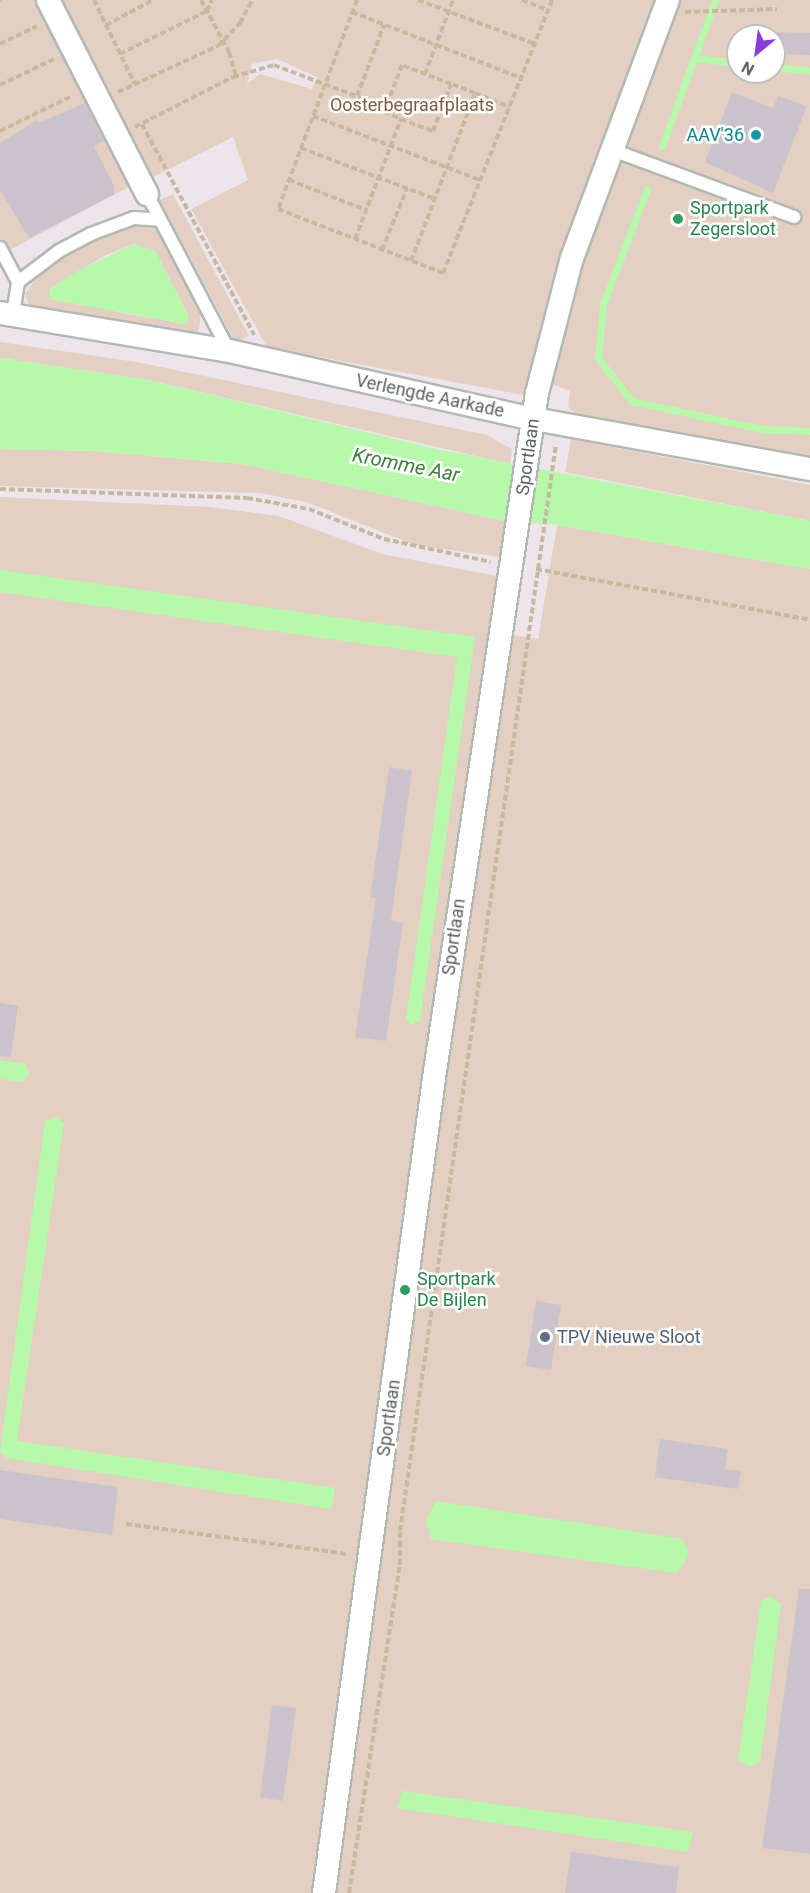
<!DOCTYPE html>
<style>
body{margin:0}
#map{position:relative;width:810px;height:1893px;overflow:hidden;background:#eee5ec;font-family:Roboto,sans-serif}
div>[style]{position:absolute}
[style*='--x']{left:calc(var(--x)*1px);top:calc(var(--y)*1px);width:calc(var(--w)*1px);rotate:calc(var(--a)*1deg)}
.green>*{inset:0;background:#e3d0c3}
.water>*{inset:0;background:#b7f9aa}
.stream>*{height:7px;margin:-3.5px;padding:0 3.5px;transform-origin:3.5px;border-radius:3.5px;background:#b7f9aa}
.building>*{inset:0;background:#cbc3cb}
.path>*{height:4px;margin-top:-2px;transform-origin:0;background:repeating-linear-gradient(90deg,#c6b99e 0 6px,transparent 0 9px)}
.roads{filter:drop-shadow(2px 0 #b2b9b2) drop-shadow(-2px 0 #b2b9b2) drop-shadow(0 2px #b2b9b2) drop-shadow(0 -2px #b2b9b2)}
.lane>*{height:12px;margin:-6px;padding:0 6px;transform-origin:6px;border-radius:6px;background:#fff}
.street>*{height:22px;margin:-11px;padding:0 11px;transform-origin:11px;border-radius:11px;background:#fff}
.dots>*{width:16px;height:16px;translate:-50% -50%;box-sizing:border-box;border:3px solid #fff;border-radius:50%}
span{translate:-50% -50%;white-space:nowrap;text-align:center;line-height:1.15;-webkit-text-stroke:5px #fff;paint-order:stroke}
.park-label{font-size:18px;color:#835b3c}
.culture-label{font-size:18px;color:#0d838f}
.right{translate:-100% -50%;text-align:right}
.leisure-label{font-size:18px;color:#27864d}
.left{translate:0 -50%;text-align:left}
.street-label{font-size:18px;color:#5d645d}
.service-label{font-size:18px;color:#4e5e75}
.water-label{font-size:20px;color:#3f8039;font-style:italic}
.north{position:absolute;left:726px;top:24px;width:60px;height:60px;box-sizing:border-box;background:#fff;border:2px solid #bec1be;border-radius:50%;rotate:209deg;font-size:16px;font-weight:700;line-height:24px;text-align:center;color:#5d645d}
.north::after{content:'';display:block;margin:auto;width:21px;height:27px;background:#873cdc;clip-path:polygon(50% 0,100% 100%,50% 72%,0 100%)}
</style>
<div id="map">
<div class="green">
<i style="clip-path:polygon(0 0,38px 0,131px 186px,0 255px)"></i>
<i style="clip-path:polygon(evenodd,58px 0,810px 0,810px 480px,582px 419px,568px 407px,570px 391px,529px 375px,523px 395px,267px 347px,191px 209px,248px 180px,233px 137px,149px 179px,58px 0,738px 36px,774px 36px,774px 72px,738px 72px,738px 36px,58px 0,277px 59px,317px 77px,312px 89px,260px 74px,247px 84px,252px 64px,277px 59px)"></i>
<i style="clip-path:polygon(173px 194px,249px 336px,235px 342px,160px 200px)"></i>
<i style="clip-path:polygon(evenodd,134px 225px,153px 227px,159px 232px,201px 312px,199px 330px,194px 334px,29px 306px,25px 294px,40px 273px,95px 239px,134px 225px,134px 244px,155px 251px,189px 317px,185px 324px,117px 312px,50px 289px,104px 256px,134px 244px)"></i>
<i style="clip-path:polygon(0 342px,137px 362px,487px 435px,512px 449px,510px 464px,149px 380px,0 358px)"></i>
<i style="clip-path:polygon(571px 439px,810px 485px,810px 521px,565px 472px)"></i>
<i style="clip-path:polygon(0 449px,94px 451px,242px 464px,409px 500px,505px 521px,500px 557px,415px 545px,306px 502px,260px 493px,0 486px)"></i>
<i style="clip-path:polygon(0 497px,210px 507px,279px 516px,382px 554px,497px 576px,489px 631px,538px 639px,557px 525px,810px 569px,810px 1893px,0 1893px)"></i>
</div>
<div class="water">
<i style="clip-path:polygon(134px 244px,155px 251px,189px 317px,185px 324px,49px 299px,50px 289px,74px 273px)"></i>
<i style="clip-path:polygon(0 358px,149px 380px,437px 449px,810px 521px,810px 569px,557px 525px,505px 521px,242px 464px,94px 451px,0 449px)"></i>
<i style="clip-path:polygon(0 570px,475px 637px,420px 1021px,412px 1025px,406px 1019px,457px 657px,0 592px)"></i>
<i style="clip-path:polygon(0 1060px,26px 1064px,29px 1074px,22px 1082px,0 1079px)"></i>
<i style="clip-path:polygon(56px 1117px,64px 1123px,17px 1441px,335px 1488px,331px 1509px,7px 1458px,0 1452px,45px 1121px)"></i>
<i style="clip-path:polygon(436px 1501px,683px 1539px,689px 1555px,677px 1573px,431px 1539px,426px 1520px)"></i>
<i style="clip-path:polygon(770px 1596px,781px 1604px,760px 1762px,750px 1766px,738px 1760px,761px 1601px)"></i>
<i style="clip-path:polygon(402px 1791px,651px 1826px,693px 1832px,688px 1852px,397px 1808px)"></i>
</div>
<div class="stream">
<i style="--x:694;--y:58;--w:44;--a:6.5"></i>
<i style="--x:774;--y:67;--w:36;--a:6"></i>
<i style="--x:662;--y:146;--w:155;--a:-70"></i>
<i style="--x:647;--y:189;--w:123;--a:110.9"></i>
<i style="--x:603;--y:304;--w:54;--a:95.3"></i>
<i style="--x:598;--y:358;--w:55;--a:51.7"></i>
<i style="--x:632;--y:401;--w:133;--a:12.2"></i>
<i style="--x:762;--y:429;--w:48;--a:2.4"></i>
</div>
<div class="building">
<i style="clip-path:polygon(774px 32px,810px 33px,810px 55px,774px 54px)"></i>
<i style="clip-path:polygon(732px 92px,773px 108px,778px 96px,807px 106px,773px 193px,705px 162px)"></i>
<i style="clip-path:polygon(85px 103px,104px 141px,94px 146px,114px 186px,114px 194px,29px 238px,0 190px,0 143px,37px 120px,39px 123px)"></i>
<i style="clip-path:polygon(389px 767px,412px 771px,391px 921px,403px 923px,386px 1041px,355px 1037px,376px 898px,370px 898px)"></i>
<i style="clip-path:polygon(0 1003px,18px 1006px,11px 1057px,0 1056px)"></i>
<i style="clip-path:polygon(536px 1301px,561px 1305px,551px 1370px,526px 1366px)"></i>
<i style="clip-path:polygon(660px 1439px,728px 1449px,725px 1469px,741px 1471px,738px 1489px,655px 1477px)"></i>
<i style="clip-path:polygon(0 1470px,118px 1487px,112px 1535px,0 1519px)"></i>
<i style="clip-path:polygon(799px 1589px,810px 1589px,810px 1854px,762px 1848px)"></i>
<i style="clip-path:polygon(272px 1705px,296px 1708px,283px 1801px,260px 1797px)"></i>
<i style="clip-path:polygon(571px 1852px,679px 1867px,676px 1893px,565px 1893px)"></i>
</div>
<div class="path">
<i style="--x:94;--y:0;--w:93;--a:64"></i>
<i style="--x:201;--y:0;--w:59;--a:61.7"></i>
<i style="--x:229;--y:52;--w:26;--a:74"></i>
<i style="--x:357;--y:0;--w:223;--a:110.7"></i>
<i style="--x:278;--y:209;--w:177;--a:21.2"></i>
<i style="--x:443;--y:273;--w:294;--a:-68.2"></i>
<i style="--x:418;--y:0;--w:125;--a:20.6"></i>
<i style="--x:522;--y:0;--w:28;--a:21"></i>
<i style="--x:0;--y:1;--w:1;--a:-45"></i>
<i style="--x:352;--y:12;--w:181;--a:21.3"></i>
<i style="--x:685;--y:12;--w:92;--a:-1.9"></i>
<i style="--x:106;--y:25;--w:53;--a:-28"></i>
<i style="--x:0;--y:44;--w:41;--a:-25.9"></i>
<i style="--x:120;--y:54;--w:97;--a:-26.3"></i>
<i style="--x:207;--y:11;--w:12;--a:-66"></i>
<i style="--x:425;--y:74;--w:79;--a:-69.3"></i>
<i style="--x:0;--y:85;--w:62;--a:-25.7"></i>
<i style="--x:118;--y:92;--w:110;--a:-24.7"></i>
<i style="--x:218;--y:46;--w:32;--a:-46"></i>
<i style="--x:240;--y:23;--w:26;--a:-62"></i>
<i style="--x:475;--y:93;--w:37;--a:22"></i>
<i style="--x:357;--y:96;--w:76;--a:-69.2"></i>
<i style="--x:313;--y:116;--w:179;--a:21"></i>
<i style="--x:142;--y:124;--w:239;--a:62"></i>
<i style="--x:135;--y:127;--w:110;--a:-27"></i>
<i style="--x:233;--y:77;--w:43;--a:-16.3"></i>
<i style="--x:274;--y:65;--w:119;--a:20.7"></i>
<i style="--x:0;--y:131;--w:80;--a:-25.9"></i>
<i style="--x:301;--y:148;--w:143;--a:20.8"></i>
<i style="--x:289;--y:180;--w:83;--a:21.3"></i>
<i style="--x:355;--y:239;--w:129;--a:-69"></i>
<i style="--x:401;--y:119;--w:34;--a:21"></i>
<i style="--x:433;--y:131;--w:50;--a:-69"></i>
<i style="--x:451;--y:84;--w:53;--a:-158.8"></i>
<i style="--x:402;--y:65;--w:50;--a:111"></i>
<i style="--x:384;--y:112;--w:18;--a:22"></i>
<i style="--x:382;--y:250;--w:67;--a:-68"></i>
<i style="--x:411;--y:261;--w:180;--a:-69.1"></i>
<i style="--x:475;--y:93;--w:26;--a:-159"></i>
<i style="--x:0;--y:489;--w:247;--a:2.1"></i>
<i style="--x:247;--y:498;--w:63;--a:10.1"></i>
<i style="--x:309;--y:509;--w:81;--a:21.8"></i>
<i style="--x:384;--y:539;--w:109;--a:12.1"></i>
<i style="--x:536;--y:569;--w:279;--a:10.5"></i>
<i style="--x:126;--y:1524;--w:225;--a:7.7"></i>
<i style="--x:349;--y:1893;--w:332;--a:-81.2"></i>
<i style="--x:400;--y:1565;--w:34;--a:-90"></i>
<i style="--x:400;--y:1531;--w:1097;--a:-81.83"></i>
</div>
<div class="roads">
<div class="lane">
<i style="--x:615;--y:151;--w:191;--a:20.2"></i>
<i style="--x:147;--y:194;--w:177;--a:62.4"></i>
<i style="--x:0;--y:248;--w:38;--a:62"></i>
<i style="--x:13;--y:314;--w:32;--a:-81"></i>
<i style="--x:18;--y:282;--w:51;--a:-37.1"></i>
<i style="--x:59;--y:251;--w:36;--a:-28"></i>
<i style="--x:91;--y:234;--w:46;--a:-20.4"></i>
<i style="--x:134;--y:218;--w:26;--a:4"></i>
</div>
<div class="street">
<i style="--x:48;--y:0;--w:218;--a:63"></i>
<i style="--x:0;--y:313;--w:232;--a:9.4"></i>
<i style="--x:229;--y:351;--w:312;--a:12.6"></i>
<i style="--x:534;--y:419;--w:280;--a:10.3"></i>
<i style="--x:324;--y:1893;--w:822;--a:-82.31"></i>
<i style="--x:434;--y:1078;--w:693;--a:-81.45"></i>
<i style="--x:537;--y:393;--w:139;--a:-75.5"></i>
<i style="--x:572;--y:258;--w:275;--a:-69.6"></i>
</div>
</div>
<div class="dots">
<i style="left:756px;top:135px;background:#0f9aa8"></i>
<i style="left:678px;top:219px;background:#2e9e5b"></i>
<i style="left:405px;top:1290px;background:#2e9e5b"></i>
<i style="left:545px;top:1337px;background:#5c6f8a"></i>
</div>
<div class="park-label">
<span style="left:412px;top:105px">Oosterbegraafplaats</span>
</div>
<div class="culture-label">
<span class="right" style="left:744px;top:135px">AAV'36</span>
</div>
<div class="leisure-label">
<span class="left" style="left:690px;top:219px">Sportpark<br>Zegersloot</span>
<span class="left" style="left:417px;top:1290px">Sportpark<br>De Bijlen</span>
</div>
<div class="street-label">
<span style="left:430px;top:396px;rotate:12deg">Verlengde Aarkade</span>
<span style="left:528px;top:457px;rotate:-82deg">Sportlaan</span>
<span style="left:454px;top:937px;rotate:-82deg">Sportlaan</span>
<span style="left:389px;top:1418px;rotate:-82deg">Sportlaan</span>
</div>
<div class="service-label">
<span class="left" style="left:557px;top:1337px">TPV Nieuwe Sloot</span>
</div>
<div class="water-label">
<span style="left:406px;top:465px;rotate:11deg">Kromme Aar</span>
</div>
<div class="north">N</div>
</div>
